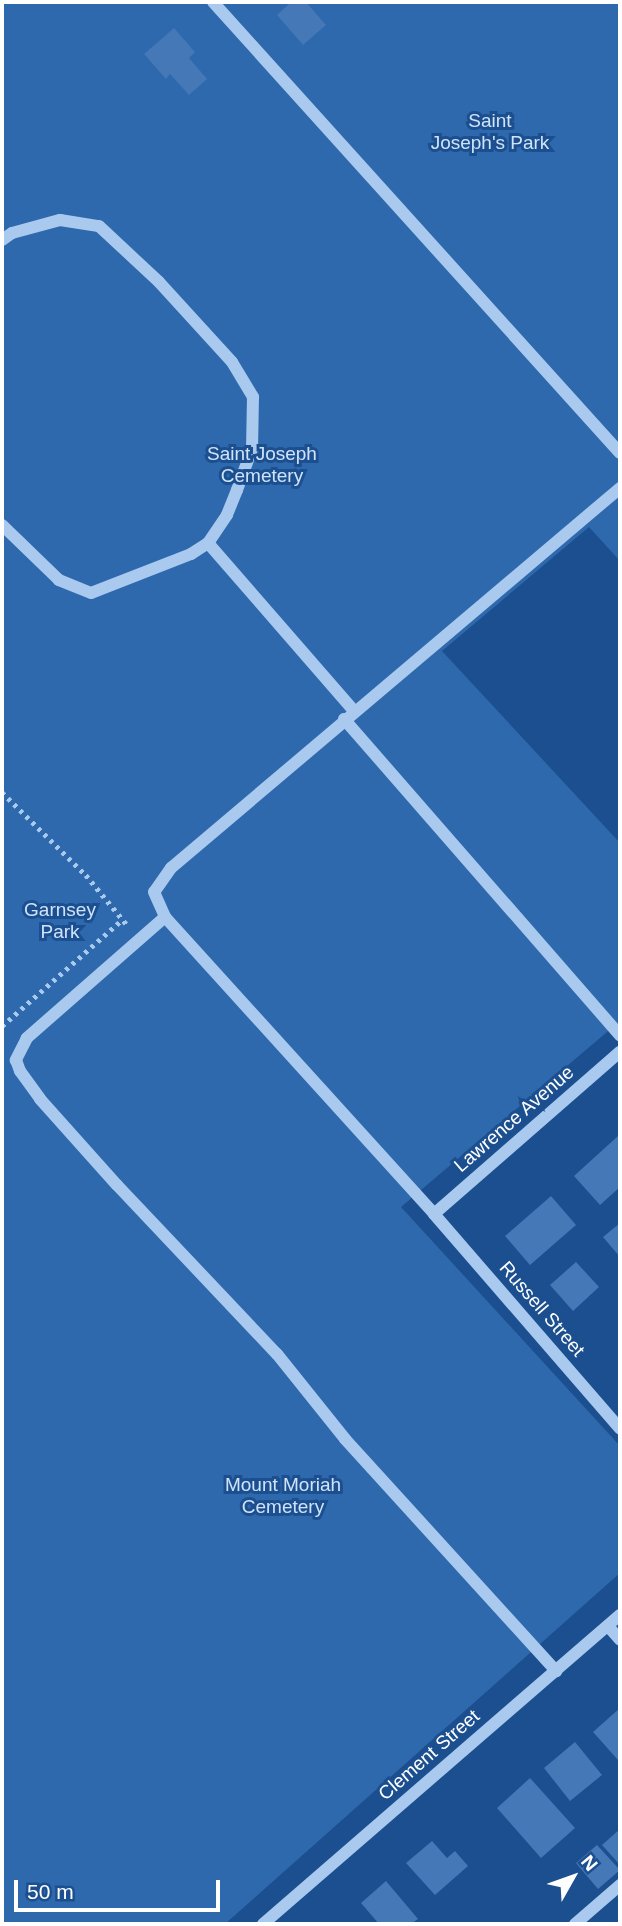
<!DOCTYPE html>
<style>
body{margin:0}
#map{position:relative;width:622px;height:1926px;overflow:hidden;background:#1b4f8f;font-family:Helvetica,sans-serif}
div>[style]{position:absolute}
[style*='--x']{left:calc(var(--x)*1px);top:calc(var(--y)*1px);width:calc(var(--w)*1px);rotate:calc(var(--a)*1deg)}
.green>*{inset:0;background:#2e69ad}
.building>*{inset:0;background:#4478b7}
.path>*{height:4.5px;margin-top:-2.25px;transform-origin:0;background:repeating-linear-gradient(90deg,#a9c9ee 0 3.5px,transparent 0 8.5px)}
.minor>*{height:12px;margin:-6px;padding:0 6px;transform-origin:6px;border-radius:6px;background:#a9c9ee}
span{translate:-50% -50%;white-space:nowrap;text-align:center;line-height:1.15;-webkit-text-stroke:6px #1b4f8f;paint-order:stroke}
.park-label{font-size:19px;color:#cfe3fa}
.street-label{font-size:19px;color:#fff}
.frame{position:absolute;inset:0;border:4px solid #fff;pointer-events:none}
.north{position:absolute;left:538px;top:1842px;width:70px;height:70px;-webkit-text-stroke:5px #1b4f8f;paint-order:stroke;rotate:50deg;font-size:19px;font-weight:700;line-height:28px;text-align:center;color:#fff}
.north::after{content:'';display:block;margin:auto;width:24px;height:32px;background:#fff;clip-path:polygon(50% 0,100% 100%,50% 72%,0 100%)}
.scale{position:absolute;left:14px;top:1880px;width:206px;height:32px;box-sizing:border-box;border:4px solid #fff;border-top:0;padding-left:9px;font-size:21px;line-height:24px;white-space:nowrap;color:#fff;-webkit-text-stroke:5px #1b4f8f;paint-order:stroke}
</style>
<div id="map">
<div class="green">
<i style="clip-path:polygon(2px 2px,620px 2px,620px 561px,589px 527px,442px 651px,620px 843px,620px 1021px,401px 1207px,620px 1446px,620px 1573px,225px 1924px,2px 1924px)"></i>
</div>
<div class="building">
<i style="clip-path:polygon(291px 2px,306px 2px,326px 25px,303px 45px,277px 15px)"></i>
<i style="clip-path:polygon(174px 28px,195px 52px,189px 58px,207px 79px,189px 95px,170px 74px,166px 79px,144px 54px)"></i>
<i style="clip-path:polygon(618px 1136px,620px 1187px,600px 1205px,574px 1176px)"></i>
<i style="clip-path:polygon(551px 1196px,576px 1225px,530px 1265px,505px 1236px)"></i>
<i style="clip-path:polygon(620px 1223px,620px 1257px,603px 1237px)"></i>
<i style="clip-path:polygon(576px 1262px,599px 1287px,573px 1311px,550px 1285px)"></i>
<i style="clip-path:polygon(620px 1708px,620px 1758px,618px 1760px,593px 1732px)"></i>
<i style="clip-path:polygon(575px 1742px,602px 1775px,570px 1801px,544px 1768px)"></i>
<i style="clip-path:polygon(530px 1778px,575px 1828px,541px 1858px,497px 1808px)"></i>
<i style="clip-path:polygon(620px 1829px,620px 1865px,602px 1845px)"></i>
<i style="clip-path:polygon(432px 1841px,447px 1858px,455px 1851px,468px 1866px,435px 1895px,406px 1863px)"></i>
<i style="clip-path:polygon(597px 1845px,620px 1870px,598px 1889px,576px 1863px)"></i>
<i style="clip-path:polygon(386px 1881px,418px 1919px,411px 1924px,379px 1924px,361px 1903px)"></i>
</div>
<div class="path">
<i style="--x:2;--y:792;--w:118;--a:44.7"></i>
<i style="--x:86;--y:875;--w:66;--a:50.5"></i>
<i style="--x:2;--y:1026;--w:160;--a:-41.5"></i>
</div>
<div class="minor">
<i style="--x:213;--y:2;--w:607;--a:47.94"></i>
<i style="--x:2;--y:240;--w:12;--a:-35"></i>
<i style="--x:12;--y:233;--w:50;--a:-15.2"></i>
<i style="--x:60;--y:220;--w:39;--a:9"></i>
<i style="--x:99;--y:226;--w:82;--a:43"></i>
<i style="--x:159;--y:282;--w:108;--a:47.6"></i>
<i style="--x:232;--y:362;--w:41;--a:59"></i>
<i style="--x:253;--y:397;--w:52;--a:91.1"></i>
<i style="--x:252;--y:449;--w:44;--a:110.1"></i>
<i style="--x:237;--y:490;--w:27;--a:112"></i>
<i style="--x:227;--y:515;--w:34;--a:124"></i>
<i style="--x:208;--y:543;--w:20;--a:147"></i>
<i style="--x:191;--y:554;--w:107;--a:158.7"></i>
<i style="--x:91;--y:593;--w:35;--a:-158"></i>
<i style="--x:59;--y:580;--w:79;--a:-136"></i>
<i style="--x:620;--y:488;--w:588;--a:139.76"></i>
<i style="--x:171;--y:868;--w:29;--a:125"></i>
<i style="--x:154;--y:892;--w:27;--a:66"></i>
<i style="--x:165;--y:917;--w:401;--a:47.8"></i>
<i style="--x:434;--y:1214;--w:284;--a:49.1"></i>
<i style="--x:208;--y:543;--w:223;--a:49"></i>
<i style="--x:344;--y:719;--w:420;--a:48.9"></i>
<i style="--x:165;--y:917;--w:184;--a:138.8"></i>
<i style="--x:27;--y:1038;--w:25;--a:117"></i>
<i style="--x:16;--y:1060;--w:12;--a:70"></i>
<i style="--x:20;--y:1071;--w:34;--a:54"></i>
<i style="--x:40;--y:1099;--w:115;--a:48.2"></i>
<i style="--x:117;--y:1185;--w:233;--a:46.6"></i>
<i style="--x:277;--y:1354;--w:109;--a:51.3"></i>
<i style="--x:345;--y:1439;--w:314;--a:47.7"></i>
<i style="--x:434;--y:1214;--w:247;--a:-41.1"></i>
<i style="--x:608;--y:1626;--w:18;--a:49"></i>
<i style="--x:263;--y:1924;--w:472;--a:-40.9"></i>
<i style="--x:575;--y:1924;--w:60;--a:-40.9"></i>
</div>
<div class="park-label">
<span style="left:490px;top:132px">Saint<br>Joseph's Park</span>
<span style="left:262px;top:465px">Saint Joseph<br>Cemetery</span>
<span style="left:60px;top:921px">Garnsey<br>Park</span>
<span style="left:283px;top:1496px">Mount Moriah<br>Cemetery</span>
</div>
<div class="street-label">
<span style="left:514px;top:1119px;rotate:-41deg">Lawrence Avenue</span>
<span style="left:542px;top:1309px;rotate:49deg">Russell Street</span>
<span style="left:429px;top:1755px;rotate:-41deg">Clement Street</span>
</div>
<div class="frame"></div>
<div class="north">N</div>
<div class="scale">50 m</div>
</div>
